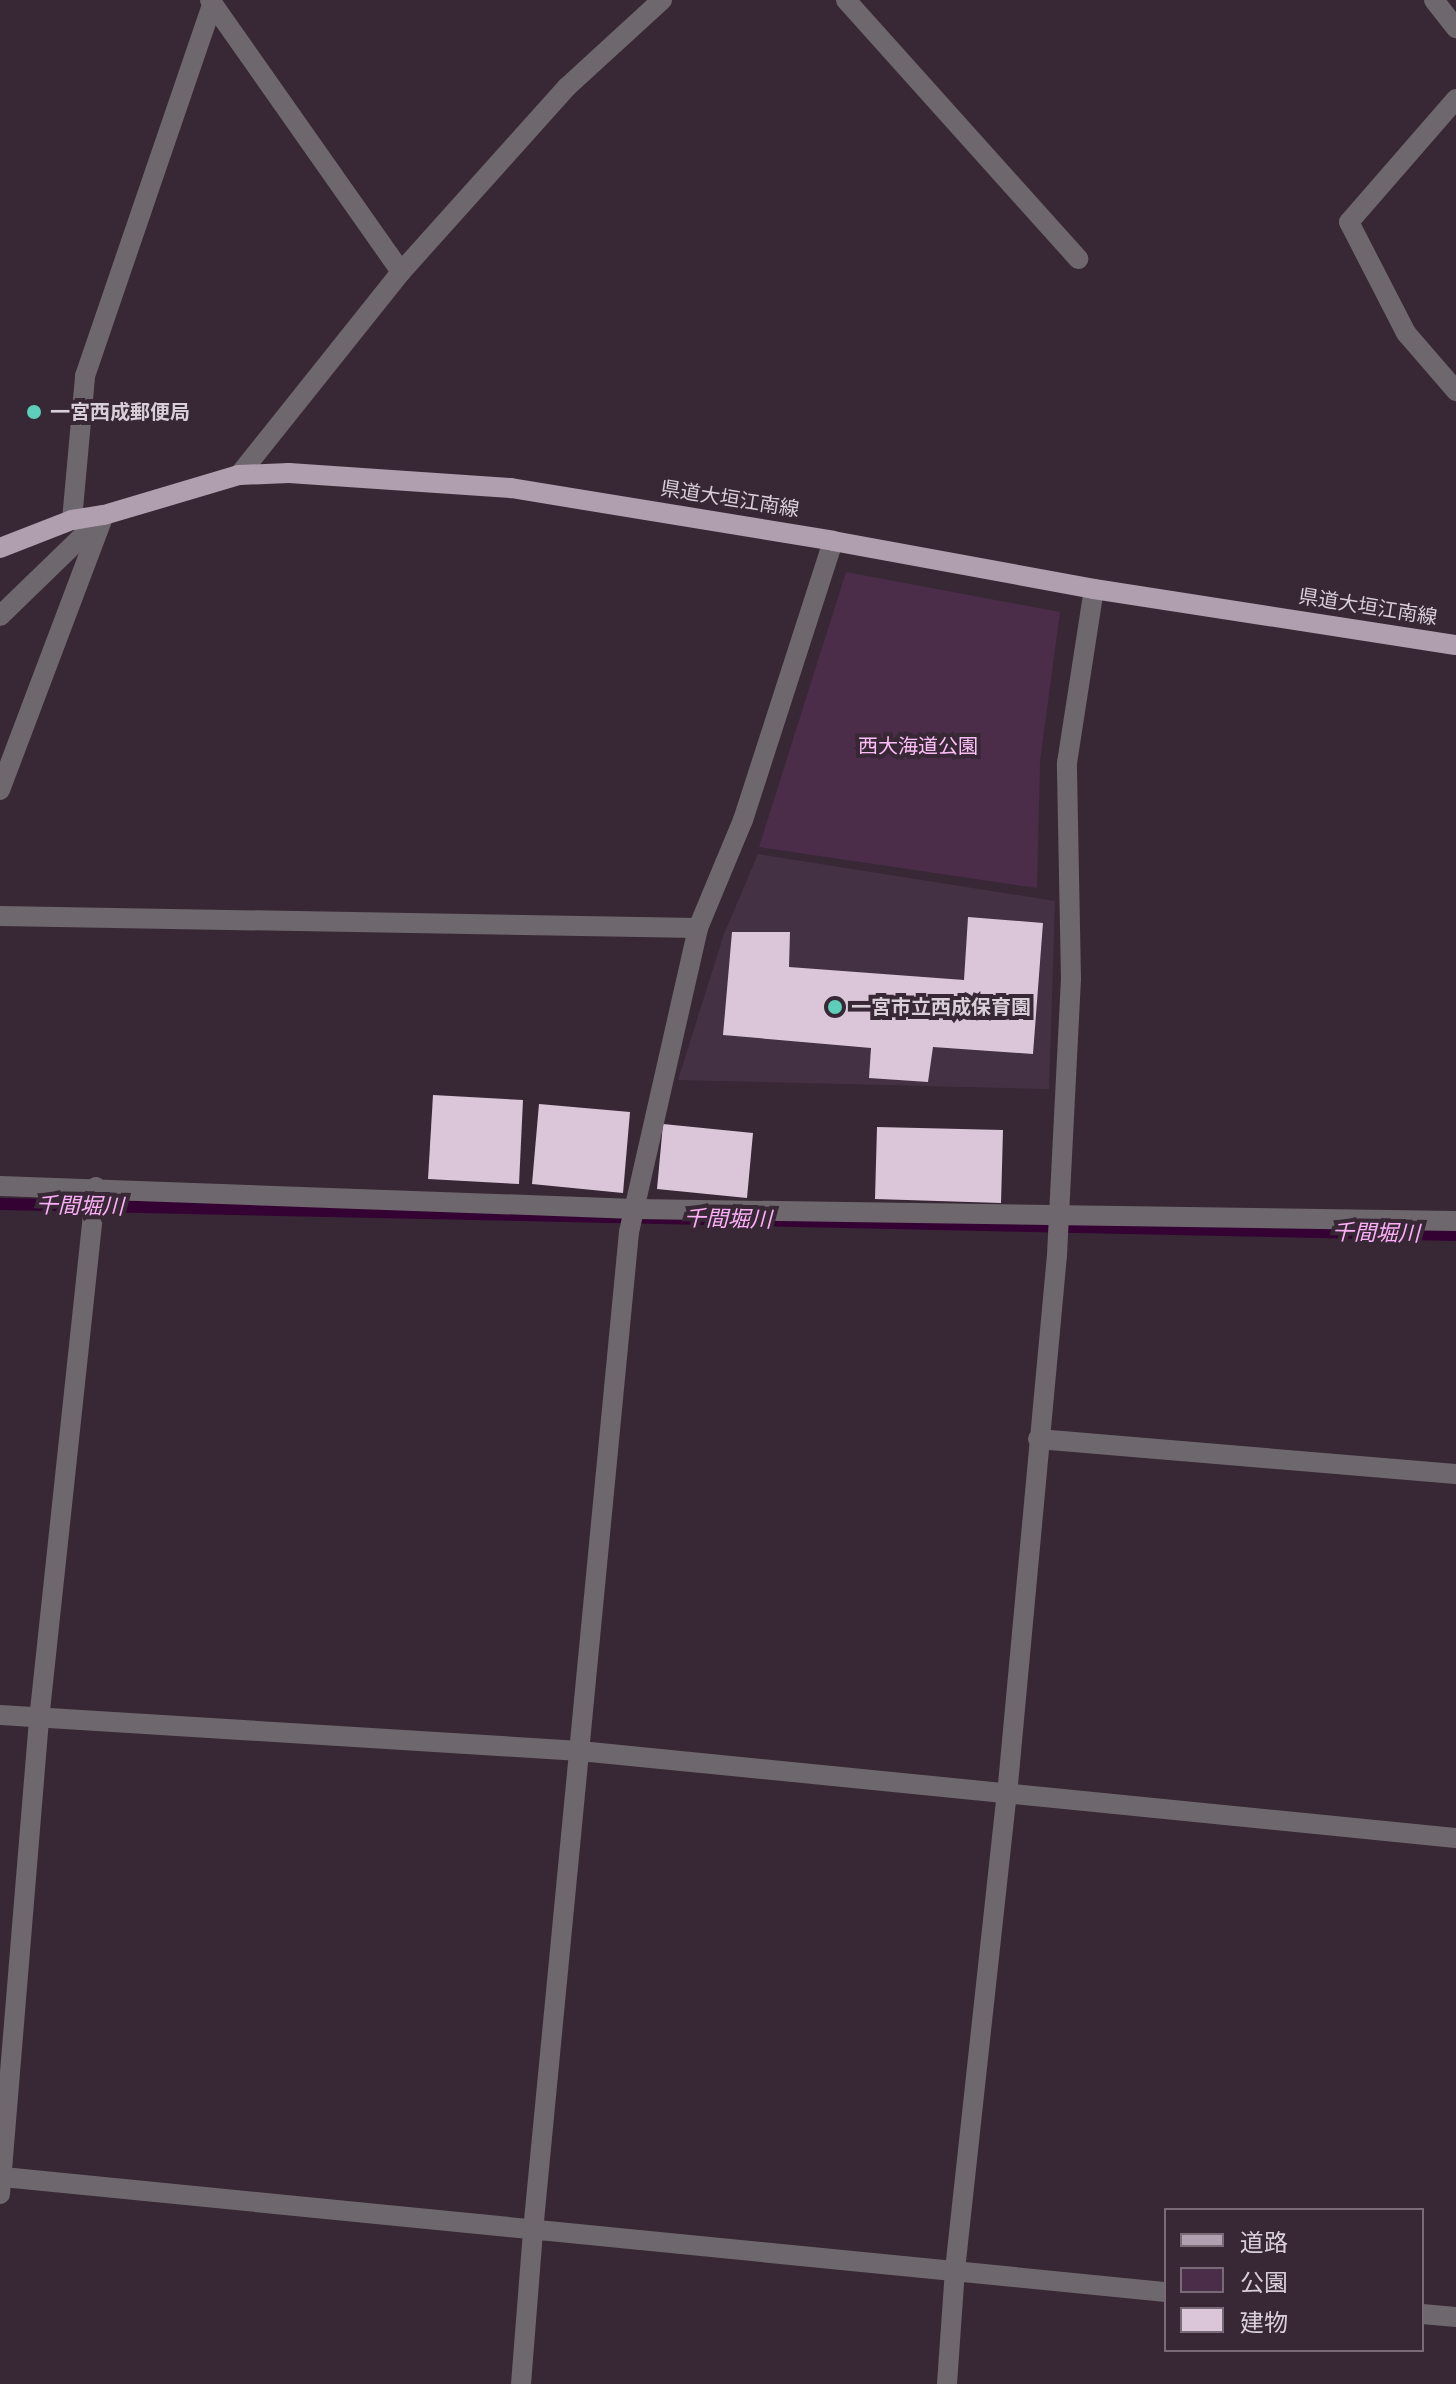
<!DOCTYPE html>
<meta charset="utf-8">
<style>
body{margin:0}
#map{position:relative;width:1456px;height:2384px;overflow:hidden;background:#382836;font-family:Inter,"Noto Sans JP",sans-serif}
div>[style]{position:absolute}
[style*='--x']{left:calc(var(--x)*1px);top:calc(var(--y)*1px);width:calc(var(--w)*1px);rotate:calc(var(--a)*1deg)}
.built>*{inset:0;background:#453144}
.green>*{inset:0;background:#4b2d49}
.stream>*{height:12px;margin:-6px;padding:0 6px;transform-origin:6px;border-radius:6px;background:#340333}
.building>*{inset:0;background:#dac6d8}
.minor>*{height:20px;margin:-10px;padding:0 10px;transform-origin:10px;border-radius:10px;background:#6f676e}
.major>*{height:20px;margin:-10px;padding:0 10px;transform-origin:10px;border-radius:10px;background:#b09fae}
.dots>*{width:22px;height:22px;translate:-50% -50%;box-sizing:border-box;border:4px solid #382836;border-radius:50%}
span{translate:-50% -50%;white-space:nowrap;text-align:center;line-height:1.15;-webkit-text-stroke:8px #382836;paint-order:stroke}
.poi-label{font-size:20px;color:#d9cfd8;font-weight:700}
.left{translate:0 -50%;text-align:left}
.street-label{font-size:20px;color:#d9cfd8}
.park-label{font-size:20px;color:#fbbdf6}
.water-label{font-size:22px;color:#fcaff6;font-style:italic}
.legend{position:absolute;left:1164px;top:2208px;width:260px;height:144px;box-sizing:border-box;background:#382836;border:2px solid #786b77;margin:0;padding:10px 14px;list-style:none;font-size:24px;color:#d9cfd8}
.legend li{display:flex;align-items:center;gap:16px;height:40px}
.legend b{width:40px;border:2px solid #786b77}
</style>
<div id="map">
<div class="built">
<i style="clip-path:polygon(758px 854px,1055px 901px,1049px 1089px,678px 1080px,724px 934px)"></i>
</div>
<div class="green">
<i style="clip-path:polygon(846px 572px,1060px 612px,1040px 761px,1037px 888px,759px 847px)"></i>
</div>
<div class="stream">
<i style="--x:0;--y:1204;--w:1456;--a:1.22"></i>
</div>
<div class="building">
<i style="clip-path:polygon(968px 917px,1043px 923px,1033px 1054px,933px 1047px,928px 1082px,869px 1078px,871px 1048px,723px 1035px,732px 932px,790px 932px,789px 967px,964px 980px)"></i>
<i style="clip-path:polygon(433px 1095px,523px 1100px,519px 1184px,428px 1179px)"></i>
<i style="clip-path:polygon(539px 1104px,630px 1112px,623px 1193px,532px 1184px)"></i>
<i style="clip-path:polygon(663px 1124px,753px 1133px,747px 1198px,657px 1189px)"></i>
<i style="clip-path:polygon(877px 1127px,1003px 1130px,1001px 1203px,875px 1199px)"></i>
</div>
<div class="minor">
<i style="--x:210;--y:0;--w:332;--a:54.9"></i>
<i style="--x:846;--y:0;--w:348;--a:48.1"></i>
<i style="--x:1434;--y:0;--w:36;--a:52"></i>
<i style="--x:1456;--y:99;--w:163;--a:131"></i>
<i style="--x:1349;--y:222;--w:125;--a:62.8"></i>
<i style="--x:1406;--y:333;--w:77;--a:49.2"></i>
<i style="--x:239;--y:475;--w:260;--a:-51.4"></i>
<i style="--x:401;--y:272;--w:249;--a:-48.1"></i>
<i style="--x:567;--y:87;--w:129;--a:-42.5"></i>
<i style="--x:72;--y:520;--w:145;--a:-84.8"></i>
<i style="--x:85;--y:376;--w:394;--a:-71.1"></i>
<i style="--x:0;--y:616;--w:136;--a:-44.1"></i>
<i style="--x:0;--y:790;--w:294;--a:-69.3"></i>
<i style="--x:0;--y:916;--w:698;--a:0.98"></i>
<i style="--x:0;--y:1186;--w:635;--a:2.07"></i>
<i style="--x:635;--y:1209;--w:821;--a:0.84"></i>
<i style="--x:1038;--y:1439;--w:419;--a:4.8"></i>
<i style="--x:0;--y:1715;--w:581;--a:3.55"></i>
<i style="--x:580;--y:1751;--w:880;--a:5.67"></i>
<i style="--x:3;--y:2177;--w:1169;--a:5.65"></i>
<i style="--x:0;--y:2194;--w:476;--a:-85.3"></i>
<i style="--x:39;--y:1720;--w:536;--a:-83.9"></i>
<i style="--x:1422;--y:2314;--w:34;--a:5"></i>
<i style="--x:521;--y:2384;--w:153;--a:-85.5"></i>
<i style="--x:533;--y:2231;--w:1004;--a:-84.51"></i>
<i style="--x:629;--y:1232;--w:312;--a:-77.2"></i>
<i style="--x:698;--y:928;--w:117;--a:-67.4"></i>
<i style="--x:743;--y:820;--w:293;--a:-72.1"></i>
<i style="--x:947;--y:2384;--w:114;--a:-86"></i>
<i style="--x:955;--y:2270;--w:478;--a:-83.8"></i>
<i style="--x:1007;--y:1795;--w:542;--a:-84.71"></i>
<i style="--x:1057;--y:1255;--w:276;--a:-87.1"></i>
<i style="--x:1071;--y:979;--w:216;--a:-91.1"></i>
<i style="--x:1067;--y:763;--w:176;--a:-81.2"></i>
</div>
<div class="major">
<i style="--x:0;--y:548;--w:77;--a:-21.3"></i>
<i style="--x:72;--y:520;--w:32;--a:-9"></i>
<i style="--x:104;--y:515;--w:141;--a:-16.5"></i>
<i style="--x:239;--y:475;--w:50;--a:-2.3"></i>
<i style="--x:289;--y:473;--w:223;--a:3.9"></i>
<i style="--x:511;--y:488;--w:326;--a:9.3"></i>
<i style="--x:833;--y:541;--w:265;--a:10.4"></i>
<i style="--x:1094;--y:589;--w:366;--a:8.8"></i>
</div>
<div class="dots">
<i style="left:34px;top:412px;background:#5dceb9"></i>
<i style="left:835px;top:1007px;background:#5dceb9"></i>
</div>
<div class="poi-label">
<span class="left" style="left:50px;top:412px">一宮西成郵便局</span>
<span class="left" style="left:851px;top:1007px">一宮市立西成保育園</span>
</div>
<div class="street-label">
<span style="left:730px;top:499px;rotate:9deg">県道大垣江南線</span>
<span style="left:1368px;top:607px;rotate:9deg">県道大垣江南線</span>
</div>
<div class="park-label">
<span style="left:918px;top:746px">西大海道公園</span>
</div>
<div class="water-label">
<span style="left:80px;top:1206px;rotate:1deg">千間堀川</span>
<span style="left:728px;top:1219px;rotate:1deg">千間堀川</span>
<span style="left:1376px;top:1233px;rotate:1deg">千間堀川</span>
</div>
<ul class="legend">
<li><b style="height:10px;background:#b09fae"></b>道路</li>
<li><b style="height:22px;background:#4b2d49"></b>公園</li>
<li><b style="height:22px;background:#dac6d8"></b>建物</li>
</ul>
</div>
